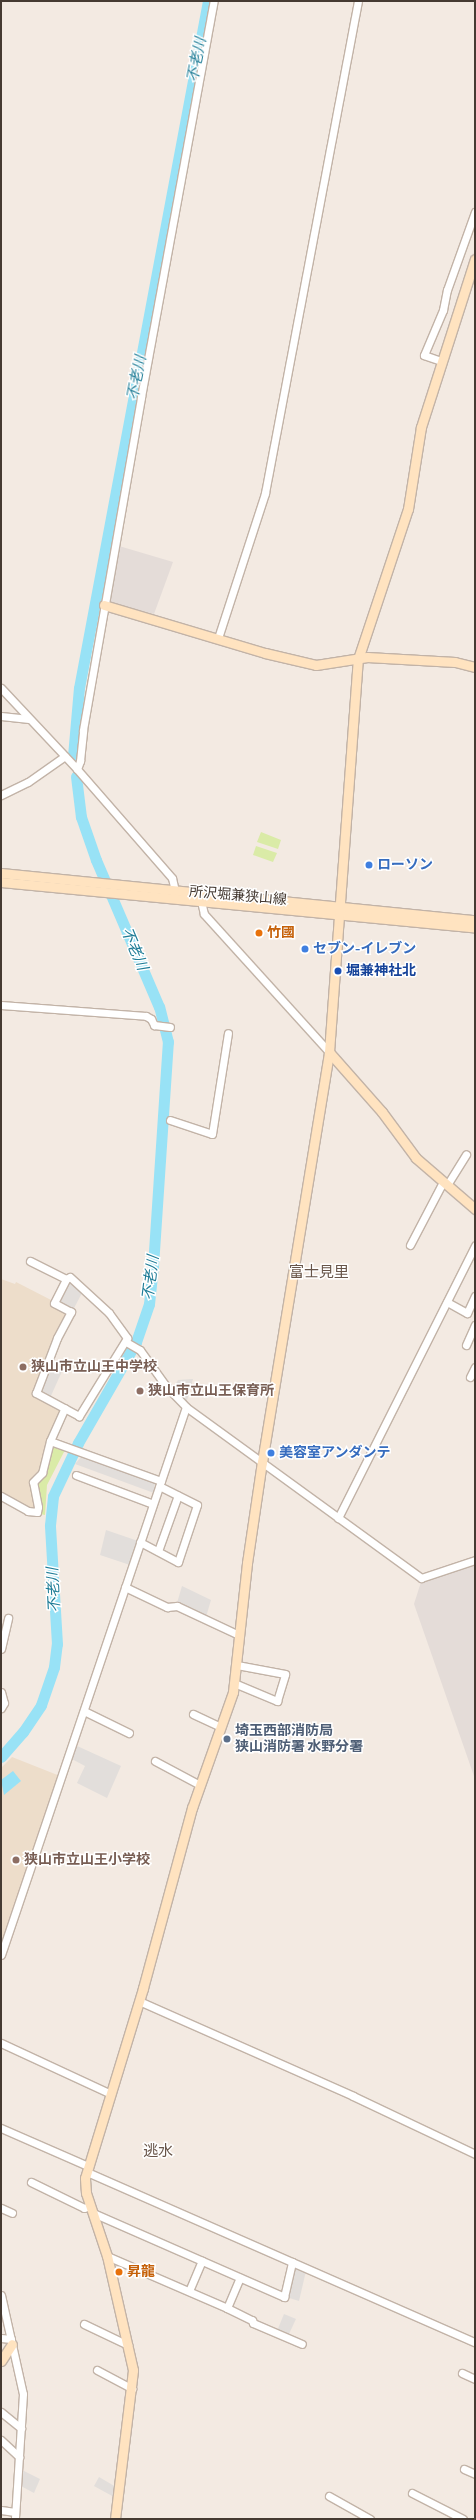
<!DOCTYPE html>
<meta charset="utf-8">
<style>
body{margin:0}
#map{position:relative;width:476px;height:2520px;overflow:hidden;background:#f3eae2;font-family:"Sofia Sans Condensed","Noto Sans JP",sans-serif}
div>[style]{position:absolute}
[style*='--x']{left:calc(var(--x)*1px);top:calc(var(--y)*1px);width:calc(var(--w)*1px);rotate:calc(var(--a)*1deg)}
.industrial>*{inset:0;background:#e4dcd8}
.education>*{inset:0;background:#edddca}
.green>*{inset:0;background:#daeba7}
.parking>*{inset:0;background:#e2dedb}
.water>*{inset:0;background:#98e2f6}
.river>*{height:11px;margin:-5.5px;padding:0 5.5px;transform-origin:5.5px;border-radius:5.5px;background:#98e2f6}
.roads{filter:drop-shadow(1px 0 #c2b3a7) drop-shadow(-1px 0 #c2b3a7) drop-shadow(0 1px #c2b3a7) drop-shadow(0 -1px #c2b3a7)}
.street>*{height:7px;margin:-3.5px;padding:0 3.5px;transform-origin:3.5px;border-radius:3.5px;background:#fff}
.secondary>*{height:9px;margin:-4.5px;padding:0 4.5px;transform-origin:4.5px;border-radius:4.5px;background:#ffe3c0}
.dots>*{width:11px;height:11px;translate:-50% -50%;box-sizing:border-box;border:2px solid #fff;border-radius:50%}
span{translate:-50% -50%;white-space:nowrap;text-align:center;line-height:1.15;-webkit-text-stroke:3px #fff;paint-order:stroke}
.shop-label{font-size:14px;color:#366cbe;font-weight:700}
.left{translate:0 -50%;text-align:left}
.street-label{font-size:14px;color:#453a32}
.food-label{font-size:14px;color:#c56008;font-weight:700}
.transit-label{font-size:14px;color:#164399;font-weight:700}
.education-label{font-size:14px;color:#785e54;font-weight:700}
.service-label{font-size:14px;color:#4e5e75;font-weight:700}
.water-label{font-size:15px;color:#1f7d97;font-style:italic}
.neighbourhood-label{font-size:15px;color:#685549}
.frame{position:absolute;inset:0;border:2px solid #453a32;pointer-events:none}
</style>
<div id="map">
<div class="industrial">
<i style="clip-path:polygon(119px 546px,173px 562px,154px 614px,108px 602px)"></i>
<i style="clip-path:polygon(475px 1563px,475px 1779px,414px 1604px,421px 1582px)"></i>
</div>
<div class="education">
<i style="clip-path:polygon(1px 1279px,15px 1284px,16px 1282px,53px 1301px,67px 1315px,33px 1395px,61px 1412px,46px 1441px,40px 1469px,32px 1477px,31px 1487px,36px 1507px,34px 1511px,1px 1493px)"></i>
<i style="clip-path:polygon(12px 1757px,60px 1776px,1px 1945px,1px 1768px)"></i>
</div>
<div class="green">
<i style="clip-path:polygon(261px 832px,281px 840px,278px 849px,257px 842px)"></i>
<i style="clip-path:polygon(256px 846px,277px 853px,273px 862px,253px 855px)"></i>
<i style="clip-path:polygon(52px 1445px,65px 1450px,47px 1485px,45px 1515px,40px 1514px,35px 1480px)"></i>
</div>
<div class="parking">
<i style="clip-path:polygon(69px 1280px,84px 1289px,72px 1312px,58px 1301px)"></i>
<i style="clip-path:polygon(51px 1360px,63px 1369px,50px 1398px,40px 1391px)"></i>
<i style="clip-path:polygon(193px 1379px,186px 1404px,172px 1390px,178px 1380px)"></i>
<i style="clip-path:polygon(82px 1456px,155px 1482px,154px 1493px,75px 1464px)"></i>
<i style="clip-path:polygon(106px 1530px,138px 1541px,130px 1565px,100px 1555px)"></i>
<i style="clip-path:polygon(182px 1586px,211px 1600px,206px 1617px,177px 1603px)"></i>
<i style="clip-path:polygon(75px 1745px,121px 1766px,107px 1798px,77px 1783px,85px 1766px,70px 1758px)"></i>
<i style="clip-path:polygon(294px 2266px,306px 2271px,299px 2301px,286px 2297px)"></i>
<i style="clip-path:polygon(284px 2314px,296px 2319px,288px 2336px,277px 2331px)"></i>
<i style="clip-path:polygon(20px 2469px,40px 2479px,34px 2493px,19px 2485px)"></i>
<i style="clip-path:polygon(99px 2477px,116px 2487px,114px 2497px,94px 2486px)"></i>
</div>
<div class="water">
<i style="clip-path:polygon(13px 1771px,21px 1781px,4px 1795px,1px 1780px)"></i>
</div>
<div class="river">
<i style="--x:73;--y:756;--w:68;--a:-85"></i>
<i style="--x:79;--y:688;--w:699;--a:-79.37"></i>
<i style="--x:1;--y:1757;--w:33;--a:-49"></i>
<i style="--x:23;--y:1732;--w:32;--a:-56"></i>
<i style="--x:41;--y:1705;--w:40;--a:-71.1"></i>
<i style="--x:54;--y:1667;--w:23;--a:-83"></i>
<i style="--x:57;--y:1644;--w:119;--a:-93.4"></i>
<i style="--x:50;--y:1525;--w:29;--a:-84"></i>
<i style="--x:53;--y:1496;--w:59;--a:-64.7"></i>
<i style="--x:78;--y:1443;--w:116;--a:-60.1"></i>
<i style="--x:136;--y:1342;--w:40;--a:-71.1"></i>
<i style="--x:149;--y:1304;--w:38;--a:-84"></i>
<i style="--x:153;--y:1266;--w:225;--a:-86.2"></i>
<i style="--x:168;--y:1042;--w:36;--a:-104"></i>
<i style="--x:159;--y:1007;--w:160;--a:-113.2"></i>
<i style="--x:96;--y:860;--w:46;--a:-109.2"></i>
<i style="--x:81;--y:817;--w:41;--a:-97"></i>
</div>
<div class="roads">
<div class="street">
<i style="--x:441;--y:361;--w:18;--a:-161"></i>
<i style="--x:424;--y:355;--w:49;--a:-67.1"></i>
<i style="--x:443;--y:310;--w:20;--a:-79"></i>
<i style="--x:447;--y:290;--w:83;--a:-70.3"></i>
<i style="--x:218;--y:638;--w:152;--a:-72"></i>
<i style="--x:265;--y:493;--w:501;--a:-79.3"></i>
<i style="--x:1;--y:688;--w:111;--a:46.8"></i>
<i style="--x:1;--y:716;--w:28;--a:6"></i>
<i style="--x:1;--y:795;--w:30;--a:-26"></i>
<i style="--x:28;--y:782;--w:45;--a:-35.1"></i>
<i style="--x:175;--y:891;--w:13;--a:-103"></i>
<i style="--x:172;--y:878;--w:145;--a:-131.1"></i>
<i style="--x:77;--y:769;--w:9;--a:-69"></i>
<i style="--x:80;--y:761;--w:31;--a:-84"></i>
<i style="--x:83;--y:730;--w:338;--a:-80.1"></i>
<i style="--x:141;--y:397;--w:403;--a:-79.6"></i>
<i style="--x:201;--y:901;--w:13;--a:77"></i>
<i style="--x:204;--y:914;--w:186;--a:47.8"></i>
<i style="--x:1;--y:1005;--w:145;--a:4.3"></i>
<i style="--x:146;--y:1016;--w:6;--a:31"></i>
<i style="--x:151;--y:1019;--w:7;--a:63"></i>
<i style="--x:154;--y:1025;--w:16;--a:7"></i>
<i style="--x:170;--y:1120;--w:44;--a:18.4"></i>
<i style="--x:212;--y:1134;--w:102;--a:-81"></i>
<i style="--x:447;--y:1185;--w:36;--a:-58"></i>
<i style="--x:410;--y:1245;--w:71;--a:-62.4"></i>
<i style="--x:30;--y:1261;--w:40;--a:26.6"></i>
<i style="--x:70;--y:1277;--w:53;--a:42.7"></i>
<i style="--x:109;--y:1313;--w:31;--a:54"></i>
<i style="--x:127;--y:1338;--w:92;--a:121.6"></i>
<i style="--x:79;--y:1416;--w:49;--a:-151.9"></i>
<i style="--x:36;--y:1393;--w:59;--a:-69.1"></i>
<i style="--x:57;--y:1338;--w:30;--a:-62"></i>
<i style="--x:71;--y:1312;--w:19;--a:-152"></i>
<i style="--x:54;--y:1303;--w:27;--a:-63"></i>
<i style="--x:66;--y:1279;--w:4;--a:-27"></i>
<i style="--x:447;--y:1302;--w:23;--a:29"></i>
<i style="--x:467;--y:1313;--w:19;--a:-65"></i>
<i style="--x:126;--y:1342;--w:16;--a:30"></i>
<i style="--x:140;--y:1350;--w:44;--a:54.2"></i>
<i style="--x:166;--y:1386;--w:29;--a:46"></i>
<i style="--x:186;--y:1407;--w:291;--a:36"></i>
<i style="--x:421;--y:1578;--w:57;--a:-18.4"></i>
<i style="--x:466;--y:1345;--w:22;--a:-66"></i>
<i style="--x:470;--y:1377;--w:11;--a:-63"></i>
<i style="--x:50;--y:1441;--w:118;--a:19.8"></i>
<i style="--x:76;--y:1475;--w:82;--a:20.6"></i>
<i style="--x:1;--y:1496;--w:31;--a:29"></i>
<i style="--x:28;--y:1511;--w:9;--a:6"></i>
<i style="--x:37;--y:1512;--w:5;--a:-79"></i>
<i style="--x:38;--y:1507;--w:25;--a:-101"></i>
<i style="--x:33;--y:1482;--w:13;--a:-45"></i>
<i style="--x:42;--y:1473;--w:33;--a:-76"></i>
<i style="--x:50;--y:1441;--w:36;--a:-66"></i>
<i style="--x:338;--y:1518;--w:305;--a:-63.3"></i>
<i style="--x:140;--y:1542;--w:43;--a:27.8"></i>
<i style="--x:178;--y:1562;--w:60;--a:-71.6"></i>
<i style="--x:197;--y:1505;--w:42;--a:-153.4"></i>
<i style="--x:158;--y:1551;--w:59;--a:-70.3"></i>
<i style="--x:125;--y:1587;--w:47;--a:25.5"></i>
<i style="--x:167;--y:1607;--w:10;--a:-6"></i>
<i style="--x:177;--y:1606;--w:68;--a:25.1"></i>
<i style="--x:1;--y:1649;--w:32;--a:-77"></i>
<i style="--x:234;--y:1683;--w:47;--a:22.7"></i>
<i style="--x:277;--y:1701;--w:28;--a:-73"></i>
<i style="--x:285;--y:1674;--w:49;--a:-169.4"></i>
<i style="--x:1;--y:1692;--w:11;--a:75"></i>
<i style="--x:4;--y:1703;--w:6;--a:121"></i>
<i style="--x:84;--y:1711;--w:50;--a:26.1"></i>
<i style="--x:193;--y:1714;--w:31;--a:25"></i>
<i style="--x:155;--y:1761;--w:51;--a:28.1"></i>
<i style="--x:1;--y:1955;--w:578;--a:-71.35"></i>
<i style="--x:139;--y:2001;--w:234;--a:23.9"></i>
<i style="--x:353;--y:2096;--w:135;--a:25.4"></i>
<i style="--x:1;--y:2043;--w:121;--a:24.9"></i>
<i style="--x:1;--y:2128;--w:95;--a:23.6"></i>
<i style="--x:87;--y:2172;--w:424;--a:23.7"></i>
<i style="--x:31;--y:2182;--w:59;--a:26.1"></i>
<i style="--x:84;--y:2208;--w:6;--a:-18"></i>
<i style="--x:1;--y:2208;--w:12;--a:24"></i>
<i style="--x:93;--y:2213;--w:209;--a:23.7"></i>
<i style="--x:284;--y:2297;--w:36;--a:-77"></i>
<i style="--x:107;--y:2256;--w:131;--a:23.4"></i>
<i style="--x:227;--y:2308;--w:28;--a:26"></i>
<i style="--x:252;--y:2320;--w:3;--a:72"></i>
<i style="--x:253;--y:2323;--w:53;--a:23.2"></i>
<i style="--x:189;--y:2291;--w:33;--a:-67"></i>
<i style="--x:1;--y:2295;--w:101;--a:77.5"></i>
<i style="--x:23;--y:2394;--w:125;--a:93.7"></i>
<i style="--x:227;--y:2308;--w:33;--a:-67"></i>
<i style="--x:84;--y:2324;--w:49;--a:25.5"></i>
<i style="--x:1;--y:2338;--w:10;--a:6"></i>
<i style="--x:97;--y:2370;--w:40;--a:28"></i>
<i style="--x:462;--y:2373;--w:14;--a:25"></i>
<i style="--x:1;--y:2412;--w:26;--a:39"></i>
<i style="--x:1;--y:2440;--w:25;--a:43"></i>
<i style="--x:464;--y:2469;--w:12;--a:24"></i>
<i style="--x:412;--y:2493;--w:57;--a:27"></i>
<i style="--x:329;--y:2496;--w:47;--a:29.3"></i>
<i style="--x:1;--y:2510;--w:14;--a:8"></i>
</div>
<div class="secondary">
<i style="--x:104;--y:605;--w:168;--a:16.6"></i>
<i style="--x:265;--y:653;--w:52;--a:13.2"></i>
<i style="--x:316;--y:665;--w:52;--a:-8.9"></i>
<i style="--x:367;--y:657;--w:88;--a:3.3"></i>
<i style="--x:455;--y:662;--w:21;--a:14"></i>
<i style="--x:1;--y:873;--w:476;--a:5.7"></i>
<i style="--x:1;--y:882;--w:476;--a:5.5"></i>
<i style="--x:329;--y:1052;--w:80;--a:48.5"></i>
<i style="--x:382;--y:1112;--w:57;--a:53.5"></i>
<i style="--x:416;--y:1158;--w:78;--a:40.8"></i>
<i style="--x:1;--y:2361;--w:20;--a:-57"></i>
<i style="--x:115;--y:2519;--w:150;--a:-83.1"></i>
<i style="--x:133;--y:2370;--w:117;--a:-102.8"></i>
<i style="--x:107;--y:2256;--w:66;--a:-108.4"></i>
<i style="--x:86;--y:2193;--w:15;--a:-94"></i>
<i style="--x:85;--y:2178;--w:199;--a:-73"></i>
<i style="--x:143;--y:1988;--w:187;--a:-74.8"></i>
<i style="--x:192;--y:1808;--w:123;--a:-70.5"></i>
<i style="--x:233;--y:1692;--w:130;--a:-83.8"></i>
<i style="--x:247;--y:1563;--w:102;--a:-81.6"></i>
<i style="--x:262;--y:1462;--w:415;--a:-80.7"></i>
<i style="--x:329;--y:1052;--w:394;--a:-85.8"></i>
<i style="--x:358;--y:659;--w:158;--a:-71.6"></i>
<i style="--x:408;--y:509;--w:83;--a:-81"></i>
<i style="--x:421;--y:427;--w:176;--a:-72.2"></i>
</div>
</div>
<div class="dots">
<i style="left:369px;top:865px;background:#3f7fe0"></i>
<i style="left:259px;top:933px;background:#e8710a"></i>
<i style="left:305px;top:949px;background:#3f7fe0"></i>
<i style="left:338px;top:971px;background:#1a4fb4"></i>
<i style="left:23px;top:1367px;background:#8d6e63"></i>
<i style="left:140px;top:1391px;background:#8d6e63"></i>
<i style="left:271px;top:1453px;background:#3f7fe0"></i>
<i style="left:227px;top:1739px;background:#5c6f8a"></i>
<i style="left:16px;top:1860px;background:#8d6e63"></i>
<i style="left:119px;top:2272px;background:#e8710a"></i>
</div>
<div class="shop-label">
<span class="left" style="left:377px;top:865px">ローソン</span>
<span class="left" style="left:313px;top:949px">セブン-イレブン</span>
<span class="left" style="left:279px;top:1453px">美容室アンダンテ</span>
</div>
<div class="street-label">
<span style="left:238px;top:896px;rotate:5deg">所沢堀兼狭山線</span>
</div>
<div class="food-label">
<span class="left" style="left:267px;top:933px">竹國</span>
<span class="left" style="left:127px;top:2272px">昇龍</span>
</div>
<div class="transit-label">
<span class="left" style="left:346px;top:971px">堀兼神社北</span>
</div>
<div class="education-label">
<span class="left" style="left:31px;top:1367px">狭山市立山王中学校</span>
<span class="left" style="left:148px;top:1391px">狭山市立山王保育所</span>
<span class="left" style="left:24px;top:1860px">狭山市立山王小学校</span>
</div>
<div class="service-label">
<span class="left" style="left:235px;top:1739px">埼玉西部消防局<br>狭山消防署 水野分署</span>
</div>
<div class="water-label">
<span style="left:197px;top:60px;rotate:-79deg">不老川</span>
<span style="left:137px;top:378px;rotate:-79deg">不老川</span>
<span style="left:134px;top:949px;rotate:67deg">不老川</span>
<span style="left:151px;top:1278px;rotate:-83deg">不老川</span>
<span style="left:54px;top:1590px;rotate:-93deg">不老川</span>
</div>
<div class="neighbourhood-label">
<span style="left:319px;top:1273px">富士見里</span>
<span style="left:158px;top:2152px">逃水</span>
</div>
<div class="frame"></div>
</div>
